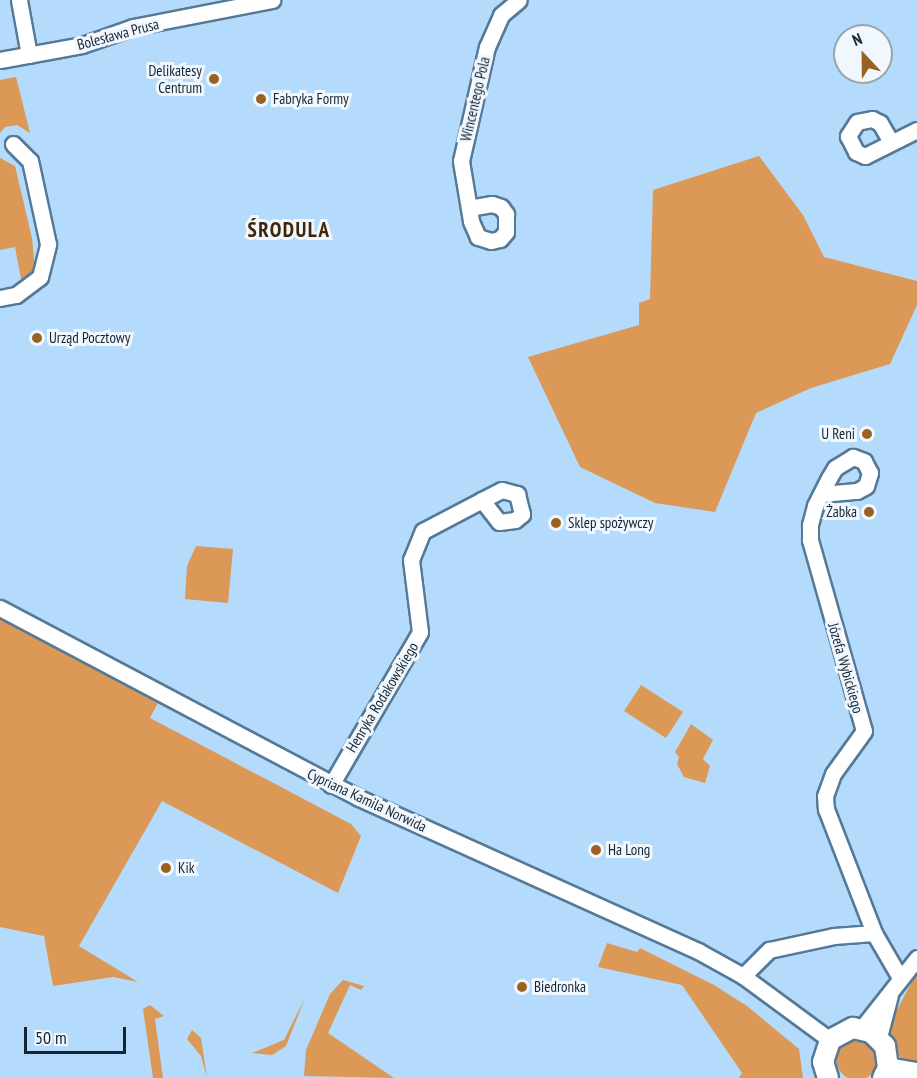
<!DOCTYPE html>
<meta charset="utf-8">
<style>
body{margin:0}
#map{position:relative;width:917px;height:1078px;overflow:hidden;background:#b4dbfb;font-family:"PT Sans Narrow",sans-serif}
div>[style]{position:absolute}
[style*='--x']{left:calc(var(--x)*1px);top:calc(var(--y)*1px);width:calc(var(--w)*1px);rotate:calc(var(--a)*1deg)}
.green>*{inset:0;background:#db9857}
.round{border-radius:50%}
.roads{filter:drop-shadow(2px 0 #557996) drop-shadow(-2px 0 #557996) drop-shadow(0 2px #557996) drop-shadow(0 -2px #557996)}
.minor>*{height:15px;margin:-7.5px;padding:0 7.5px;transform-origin:7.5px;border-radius:7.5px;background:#fff}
.tertiary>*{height:20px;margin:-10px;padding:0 10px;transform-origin:10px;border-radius:10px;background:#fff}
.dots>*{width:16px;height:16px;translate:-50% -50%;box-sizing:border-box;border:3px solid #f0f7fe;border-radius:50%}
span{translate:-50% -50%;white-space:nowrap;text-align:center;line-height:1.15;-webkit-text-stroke:6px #f0f7fe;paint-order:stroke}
.street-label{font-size:15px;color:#162531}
.poi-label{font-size:15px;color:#162531}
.right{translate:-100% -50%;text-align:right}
.left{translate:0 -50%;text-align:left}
.district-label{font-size:21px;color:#412506;font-weight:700;letter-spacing:1.5px}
.north{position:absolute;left:833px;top:24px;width:60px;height:60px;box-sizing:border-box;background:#f0f7fe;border:2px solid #99a3ac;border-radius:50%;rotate:338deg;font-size:16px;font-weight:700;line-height:24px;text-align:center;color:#162531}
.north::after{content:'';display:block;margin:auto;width:21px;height:27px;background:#9b6120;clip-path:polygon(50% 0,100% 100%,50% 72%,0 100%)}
.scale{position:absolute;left:24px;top:1027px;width:102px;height:27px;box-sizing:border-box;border:3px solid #162531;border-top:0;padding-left:8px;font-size:18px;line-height:21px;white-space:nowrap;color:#162531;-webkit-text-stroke:4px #f0f7fe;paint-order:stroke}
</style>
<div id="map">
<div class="green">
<i style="clip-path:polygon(16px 77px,30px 133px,17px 125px,5px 127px,0 133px,0 80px)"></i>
<i style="clip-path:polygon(759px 156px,803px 215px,824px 257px,917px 281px,917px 305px,890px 364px,811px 388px,756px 413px,715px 512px,655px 503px,580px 467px,528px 357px,639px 325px,639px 303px,650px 299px,653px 190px)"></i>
<i style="clip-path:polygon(0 158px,15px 166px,32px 238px,35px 269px,22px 284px,15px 247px,0 250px)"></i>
<i style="clip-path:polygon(196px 546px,233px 549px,228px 603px,185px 599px,187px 566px)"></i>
<i style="clip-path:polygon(0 618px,159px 701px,150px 718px,351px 824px,361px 836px,338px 893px,162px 801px,79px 946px,138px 982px,113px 977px,53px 986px,44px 936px,0 927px)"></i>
<i style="clip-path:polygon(641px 685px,683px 712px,666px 738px,624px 711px)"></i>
<i style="clip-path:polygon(691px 724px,713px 740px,703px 759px,710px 766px,705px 783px,684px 777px,677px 764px,679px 757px,675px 752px)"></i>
<i style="clip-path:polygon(607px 943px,637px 952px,640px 948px,714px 985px,747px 1006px,799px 1049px,803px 1078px,739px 1078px,742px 1073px,682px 985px,598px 967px)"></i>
<i style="clip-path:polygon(917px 972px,917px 1063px,902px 1060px,893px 1047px,889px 1025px)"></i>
<i style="clip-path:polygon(343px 980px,364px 986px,361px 990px,350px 985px,328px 1033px,394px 1078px,304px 1076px,306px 1050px,330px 994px)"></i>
<i style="clip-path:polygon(305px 998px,286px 1046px,272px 1055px,252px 1053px,284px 1040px)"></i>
<i style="clip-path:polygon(150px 1005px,164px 1016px,155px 1019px,163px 1078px,153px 1078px,143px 1009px)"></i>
<i style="clip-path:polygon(192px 1030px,201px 1038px,207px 1078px,201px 1056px,187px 1039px)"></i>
<i class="round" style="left:836px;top:1038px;width:42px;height:42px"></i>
</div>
<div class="roads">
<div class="minor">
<i style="--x:19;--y:0;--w:56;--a:79.7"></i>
<i style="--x:0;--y:60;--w:83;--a:-10.4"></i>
<i style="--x:82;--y:45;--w:54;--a:-19.4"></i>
<i style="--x:133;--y:27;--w:142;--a:-11"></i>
<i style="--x:891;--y:142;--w:22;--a:-120"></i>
<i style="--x:880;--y:123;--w:9;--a:-153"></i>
<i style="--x:872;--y:119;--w:15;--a:169"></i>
<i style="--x:857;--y:122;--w:17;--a:123"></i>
<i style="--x:848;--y:136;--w:18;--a:63"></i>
<i style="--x:856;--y:152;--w:10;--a:24"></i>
<i style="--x:865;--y:156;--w:58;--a:-26.6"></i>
<i style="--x:469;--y:208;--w:23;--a:-10"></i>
<i style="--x:492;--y:204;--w:9;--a:18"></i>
<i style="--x:501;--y:207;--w:9;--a:54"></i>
<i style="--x:506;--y:214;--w:18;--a:90"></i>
<i style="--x:506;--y:232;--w:9;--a:131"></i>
<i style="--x:500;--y:239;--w:9;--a:167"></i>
<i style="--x:491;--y:241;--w:14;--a:-163"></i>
<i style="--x:478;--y:237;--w:17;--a:-114"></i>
<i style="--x:471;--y:221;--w:61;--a:-99.5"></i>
<i style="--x:461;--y:161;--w:117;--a:-77.2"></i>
<i style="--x:487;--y:47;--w:35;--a:-66"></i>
<i style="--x:501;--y:15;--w:23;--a:-40"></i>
<i style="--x:0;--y:298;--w:16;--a:-11"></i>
<i style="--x:16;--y:295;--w:30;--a:-37"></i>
<i style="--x:40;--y:277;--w:34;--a:-76"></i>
<i style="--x:48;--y:244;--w:85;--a:-102.2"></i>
<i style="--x:30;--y:161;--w:24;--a:-135"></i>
<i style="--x:821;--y:494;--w:36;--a:-5"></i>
<i style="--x:857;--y:491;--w:10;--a:-29"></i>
<i style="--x:866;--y:486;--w:14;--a:-73"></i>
<i style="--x:870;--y:473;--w:13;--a:-117"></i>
<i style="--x:864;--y:461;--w:12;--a:-160"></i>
<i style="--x:853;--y:457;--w:21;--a:149"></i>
<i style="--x:835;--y:468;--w:12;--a:121"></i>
<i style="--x:829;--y:478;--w:31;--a:117"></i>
<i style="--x:815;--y:506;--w:20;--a:105"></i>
<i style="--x:810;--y:525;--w:15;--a:90"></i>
<i style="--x:810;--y:540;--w:198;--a:74.2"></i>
<i style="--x:864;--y:731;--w:53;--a:125.8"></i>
<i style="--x:833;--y:774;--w:23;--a:110"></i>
<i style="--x:825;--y:796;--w:13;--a:86"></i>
<i style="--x:826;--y:809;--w:133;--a:68.8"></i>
<i style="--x:0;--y:608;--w:406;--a:27.9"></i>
<i style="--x:359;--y:798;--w:372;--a:24.3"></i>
<i style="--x:698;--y:951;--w:51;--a:29.1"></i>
<i style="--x:743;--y:976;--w:108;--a:36.3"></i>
<i style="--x:331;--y:785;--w:177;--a:-59.8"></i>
<i style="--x:420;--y:632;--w:73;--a:-97.1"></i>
<i style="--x:411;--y:560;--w:31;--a:-68"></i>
<i style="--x:423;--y:531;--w:67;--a:-27.7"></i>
<i style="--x:482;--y:500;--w:22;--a:-27"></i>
<i style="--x:502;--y:490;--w:16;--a:15"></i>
<i style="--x:517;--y:494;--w:21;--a:76"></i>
<i style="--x:522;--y:514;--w:9;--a:139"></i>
<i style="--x:515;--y:520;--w:16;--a:173"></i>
<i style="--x:499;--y:522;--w:28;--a:-128"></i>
<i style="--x:743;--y:976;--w:37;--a:-45"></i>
<i style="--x:769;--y:950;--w:66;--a:-12.2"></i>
<i style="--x:834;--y:936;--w:40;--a:-4.3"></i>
<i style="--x:874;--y:933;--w:50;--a:59.8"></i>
<i style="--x:862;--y:1028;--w:89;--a:-51.8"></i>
<i style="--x:879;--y:1037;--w:43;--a:-75.3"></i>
</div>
<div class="tertiary">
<i style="--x:888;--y:1068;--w:29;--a:10"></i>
<i style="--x:828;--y:1078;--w:17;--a:-107"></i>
<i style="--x:823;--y:1062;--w:23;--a:-72"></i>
<i style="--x:830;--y:1040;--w:26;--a:-28"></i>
<i style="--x:853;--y:1028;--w:18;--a:13"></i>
<i style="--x:871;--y:1032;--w:20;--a:45"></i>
<i style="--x:885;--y:1046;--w:22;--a:82"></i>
<i style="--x:888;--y:1068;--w:11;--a:117"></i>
</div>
</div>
<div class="dots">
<i style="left:214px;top:79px;background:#9b6120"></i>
<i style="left:261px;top:99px;background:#9b6120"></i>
<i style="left:37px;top:338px;background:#9b6120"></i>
<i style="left:867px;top:434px;background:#9b6120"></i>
<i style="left:869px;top:512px;background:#9b6120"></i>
<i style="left:556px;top:523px;background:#9b6120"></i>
<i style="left:596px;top:850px;background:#9b6120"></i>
<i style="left:166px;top:868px;background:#9b6120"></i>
<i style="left:522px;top:987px;background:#9b6120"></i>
</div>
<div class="street-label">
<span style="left:118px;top:34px;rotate:-15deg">Bolesława Prusa</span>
<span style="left:475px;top:99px;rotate:-77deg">Wincentego Pola</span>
<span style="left:846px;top:668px;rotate:74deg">Józefa Wybickiego</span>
<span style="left:382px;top:697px;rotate:-59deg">Henryka Rodakowskiego</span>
<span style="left:367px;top:800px;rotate:25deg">Cypriana Kamila Norwida</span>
</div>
<div class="poi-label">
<span class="right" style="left:202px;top:79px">Delikatesy<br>Centrum</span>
<span class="left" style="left:273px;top:99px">Fabryka Formy</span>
<span class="left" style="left:49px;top:338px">Urząd Pocztowy</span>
<span class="right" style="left:855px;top:434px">U Reni</span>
<span class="right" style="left:857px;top:512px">Żabka</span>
<span class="left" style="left:568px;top:523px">Sklep spożywczy</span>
<span class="left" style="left:608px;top:850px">Ha Long</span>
<span class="left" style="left:178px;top:868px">Kik</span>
<span class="left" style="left:534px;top:987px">Biedronka</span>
</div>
<div class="district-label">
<span style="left:289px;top:230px">ŚRODULA</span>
</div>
<div class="north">N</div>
<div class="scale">50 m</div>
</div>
